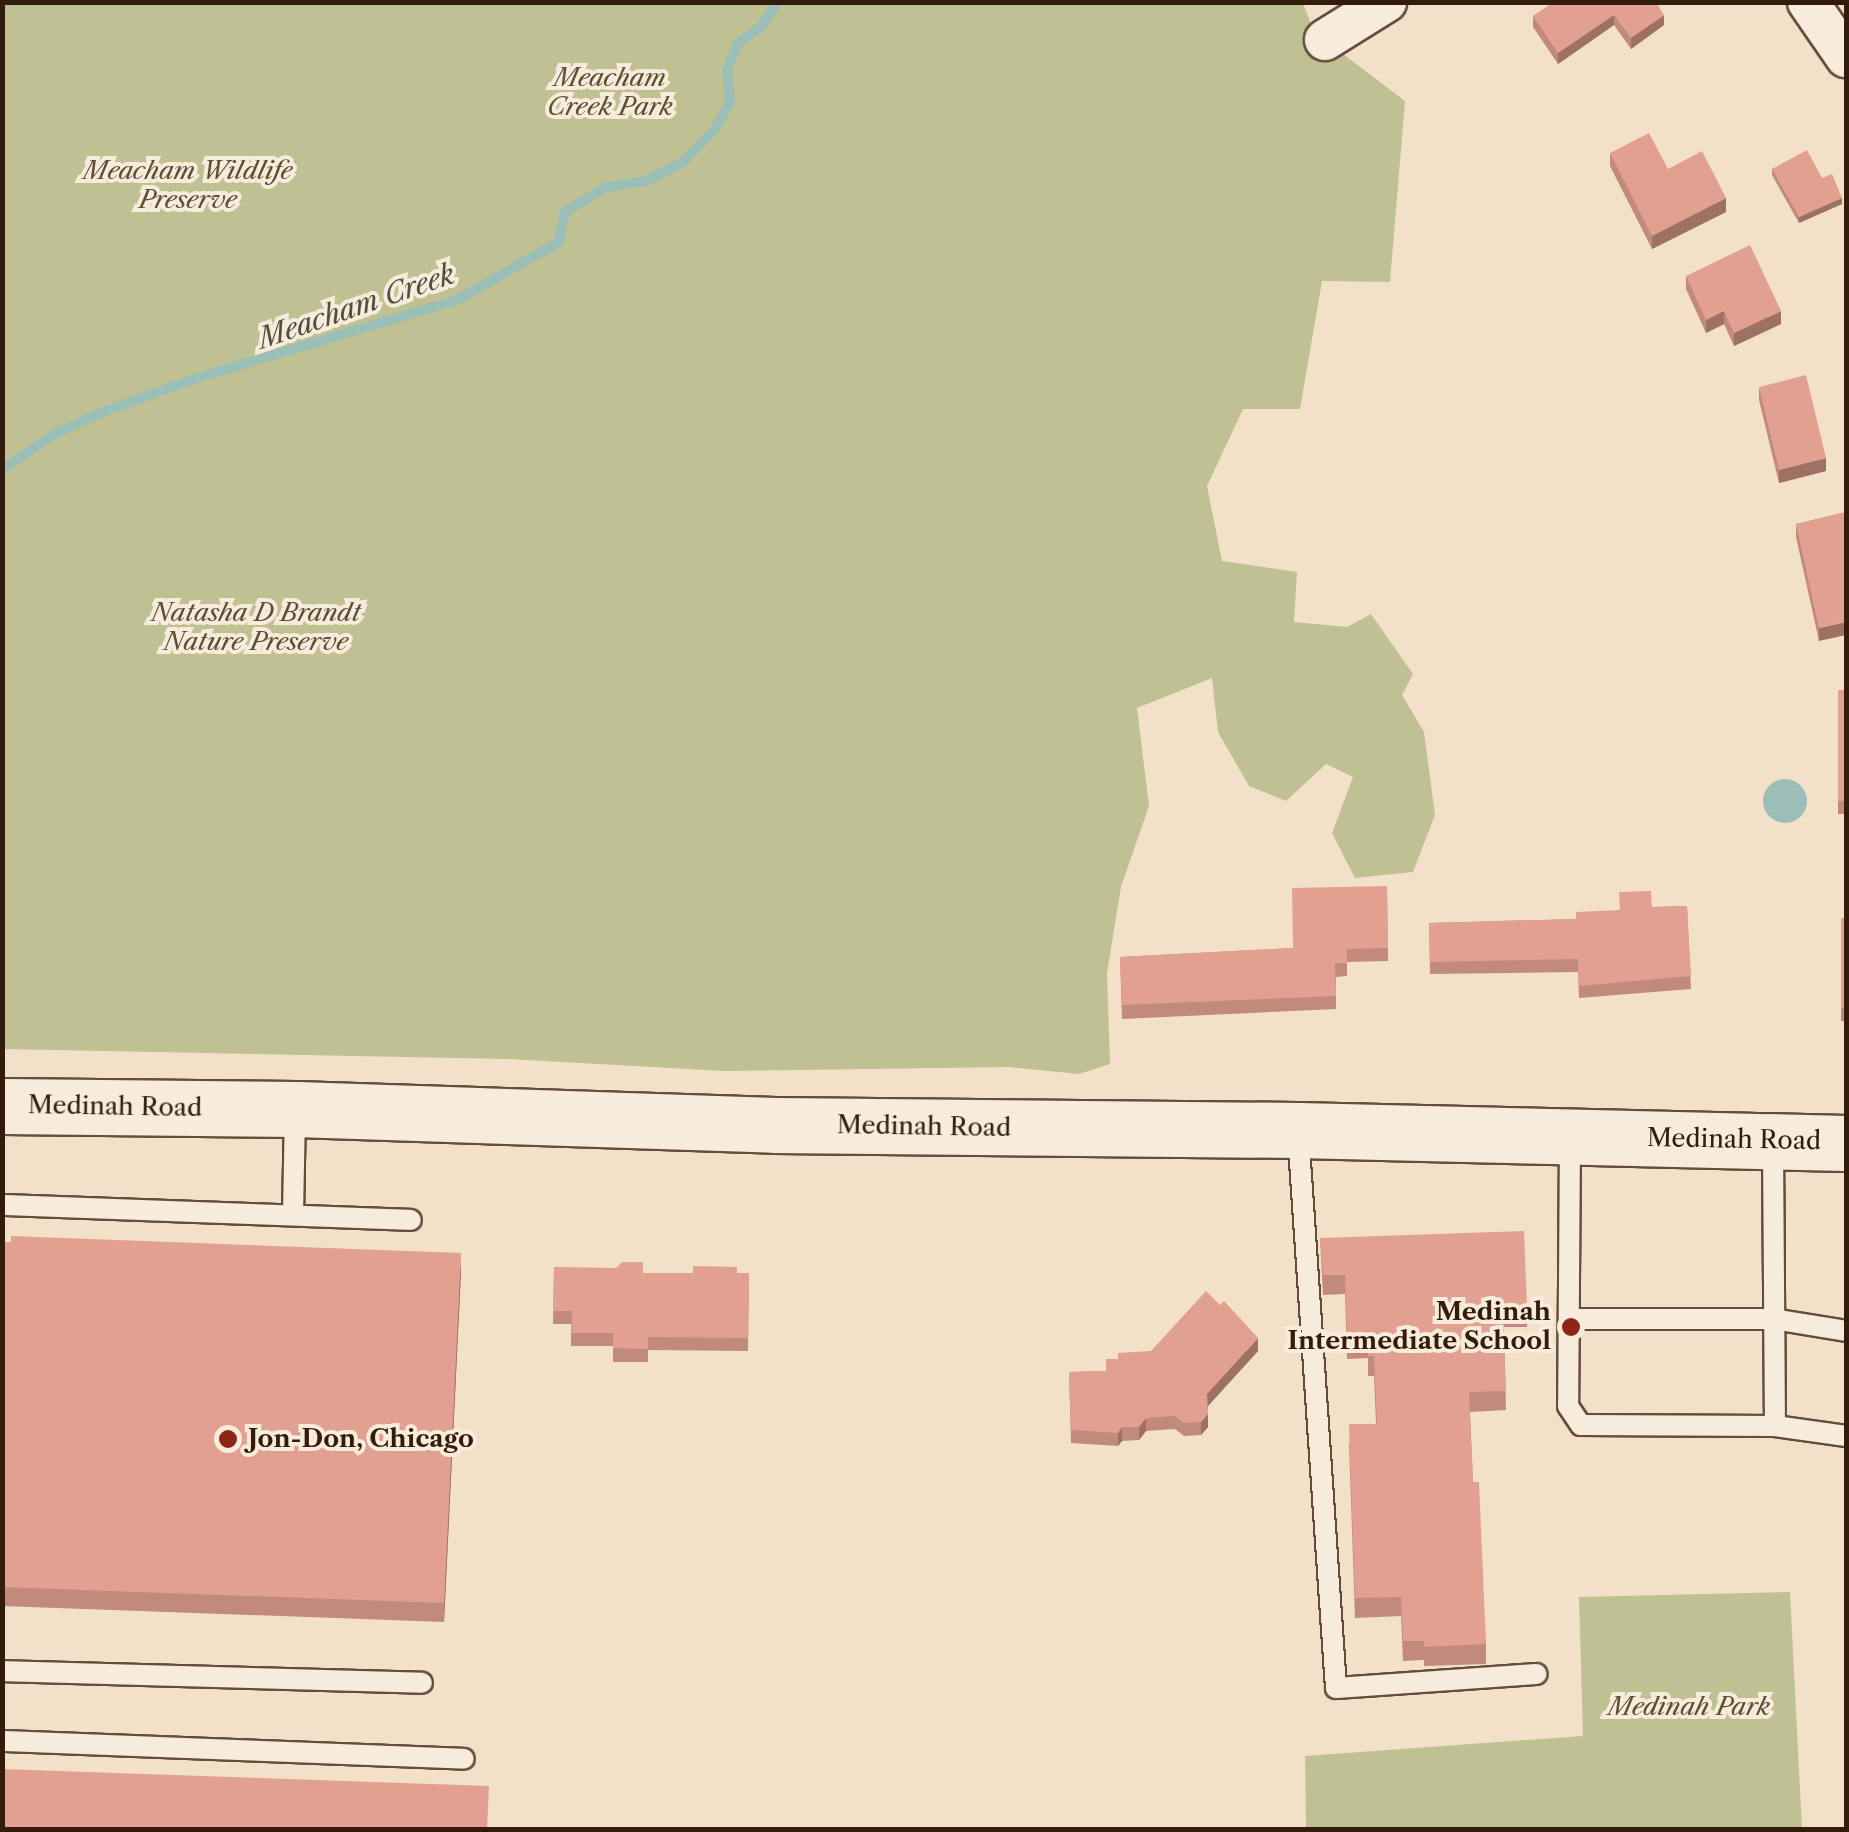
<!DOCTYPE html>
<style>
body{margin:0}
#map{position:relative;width:1849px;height:1832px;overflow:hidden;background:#f2e1c8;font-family:"Libre Caslon Text",serif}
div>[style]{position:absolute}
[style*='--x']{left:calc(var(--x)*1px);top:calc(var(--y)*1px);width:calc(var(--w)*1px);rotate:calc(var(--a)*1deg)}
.green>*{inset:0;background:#c0c192}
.water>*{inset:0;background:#9bbeb6}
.round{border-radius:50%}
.stream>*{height:10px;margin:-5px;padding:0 5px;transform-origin:5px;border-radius:5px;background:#9bbeb6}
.roads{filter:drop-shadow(2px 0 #644d3b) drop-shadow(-2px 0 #644d3b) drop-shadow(0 2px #644d3b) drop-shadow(0 -2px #644d3b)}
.service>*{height:20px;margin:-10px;padding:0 10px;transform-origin:10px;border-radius:10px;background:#f7ecdb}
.minor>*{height:40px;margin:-20px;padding:0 20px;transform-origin:20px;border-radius:20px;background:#f7ecdb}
.secondary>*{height:55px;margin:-27.5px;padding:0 27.5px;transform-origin:27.5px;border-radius:27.5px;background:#f7ecdb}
.wall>*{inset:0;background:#c28a7c}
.shaded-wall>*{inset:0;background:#9e7165}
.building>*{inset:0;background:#e2a190}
.dots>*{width:28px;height:28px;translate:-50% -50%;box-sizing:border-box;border:5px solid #f7ecdb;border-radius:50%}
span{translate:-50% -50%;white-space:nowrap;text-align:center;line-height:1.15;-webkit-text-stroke:8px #f7ecdb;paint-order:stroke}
.park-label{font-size:25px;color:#5e4e34;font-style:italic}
.street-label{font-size:25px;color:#341c0c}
.poi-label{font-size:25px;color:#341c0c;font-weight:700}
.right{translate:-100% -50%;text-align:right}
.left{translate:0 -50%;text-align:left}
.water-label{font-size:28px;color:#534d3f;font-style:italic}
.frame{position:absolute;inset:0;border:5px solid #341c0c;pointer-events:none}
</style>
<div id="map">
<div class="green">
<i style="clip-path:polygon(2px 3px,1303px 3px,1314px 32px,1405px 101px,1390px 282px,1322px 281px,1300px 409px,1243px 409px,1207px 486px,1222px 561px,1297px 572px,1294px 622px,1347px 627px,1371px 614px,1413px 674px,1402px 695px,1424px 732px,1435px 815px,1413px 872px,1355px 878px,1332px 833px,1353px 777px,1326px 764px,1286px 801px,1249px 786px,1218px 732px,1212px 678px,1137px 708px,1149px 806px,1121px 887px,1107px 973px,1110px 1064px,1079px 1074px,1009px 1067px,724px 1071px,506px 1059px,3px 1049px)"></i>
<i style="clip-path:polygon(1790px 1592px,1802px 1829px,1306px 1829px,1305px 1756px,1583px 1736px,1579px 1597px)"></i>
</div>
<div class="water">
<i class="round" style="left:1763px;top:779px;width:44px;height:44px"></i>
</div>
<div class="stream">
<i style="--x:2;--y:470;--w:62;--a:-34.5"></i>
<i style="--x:53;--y:435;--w:49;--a:-25.5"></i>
<i style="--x:97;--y:414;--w:106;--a:-19.8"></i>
<i style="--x:197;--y:378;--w:271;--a:-16.7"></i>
<i style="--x:457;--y:300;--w:117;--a:-29.6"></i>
<i style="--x:559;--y:242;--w:31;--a:-79"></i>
<i style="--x:565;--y:212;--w:48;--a:-31.4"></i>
<i style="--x:606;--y:187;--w:40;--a:-8.5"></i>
<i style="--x:646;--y:181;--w:42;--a:-27.2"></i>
<i style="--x:683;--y:162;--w:45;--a:-45.9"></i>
<i style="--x:714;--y:130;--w:32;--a:-60"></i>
<i style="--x:730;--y:102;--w:32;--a:-95"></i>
<i style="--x:727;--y:70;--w:29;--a:-68"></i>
<i style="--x:738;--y:43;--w:28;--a:-35"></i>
<i style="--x:761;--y:27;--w:30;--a:-57"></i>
</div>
<div class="roads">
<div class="service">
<i style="--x:1298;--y:1132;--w:557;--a:86.09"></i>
<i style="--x:1336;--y:1688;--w:201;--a:-4"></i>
<i style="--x:1570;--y:1138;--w:268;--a:90.4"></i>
<i style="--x:1568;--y:1406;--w:23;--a:56"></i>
<i style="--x:1581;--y:1425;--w:194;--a:0.3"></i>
<i style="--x:1775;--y:1426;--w:72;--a:8"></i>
<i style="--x:1773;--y:1143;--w:283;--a:89.6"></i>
<i style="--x:2;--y:1205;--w:409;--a:2.1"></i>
<i style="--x:293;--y:1215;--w:103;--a:-88.9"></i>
<i style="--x:1569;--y:1319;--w:204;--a:0"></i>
<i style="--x:1773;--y:1319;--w:74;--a:9.3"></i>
<i style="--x:2;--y:1671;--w:420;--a:1.6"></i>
<i style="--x:2;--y:1741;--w:462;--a:2.2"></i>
</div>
<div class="minor">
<i style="--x:1808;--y:2;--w:67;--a:55.4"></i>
<i style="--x:1325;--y:40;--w:72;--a:-31.9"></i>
</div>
<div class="secondary">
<i style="--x:2;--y:1106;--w:294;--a:0.6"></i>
<i style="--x:296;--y:1109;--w:479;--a:1.9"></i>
<i style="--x:775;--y:1125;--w:523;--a:0.55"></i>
<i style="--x:1298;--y:1130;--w:548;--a:1.36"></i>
</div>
</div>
<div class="wall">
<i style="clip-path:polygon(1554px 2px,1664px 25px,1631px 49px,1614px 25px,1558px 64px,1533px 27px,1533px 16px)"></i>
<i style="clip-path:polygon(1610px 153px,1668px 169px,1726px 212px,1652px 249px,1610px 166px)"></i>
<i style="clip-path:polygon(1772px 169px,1822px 178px,1842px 204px,1799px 223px,1772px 175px)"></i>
<i style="clip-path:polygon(1686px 276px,1781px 324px,1734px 346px,1724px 324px,1706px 333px,1686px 289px)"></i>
<i style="clip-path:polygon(1759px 387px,1826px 471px,1779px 483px,1759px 400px)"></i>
<i style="clip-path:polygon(1846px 512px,1819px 641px,1796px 537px,1796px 524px)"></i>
<i style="clip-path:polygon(1838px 690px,1846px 690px,1846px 814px,1838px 814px)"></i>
<i style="clip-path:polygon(1387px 886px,1388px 961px,1347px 962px,1347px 976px,1336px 977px,1336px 1009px,1122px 1019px,1120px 957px,1293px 948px)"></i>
<i style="clip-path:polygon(1687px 906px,1691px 989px,1579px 998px,1578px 972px,1430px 974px,1429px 923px,1576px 919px,1652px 907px)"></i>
<i style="clip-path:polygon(1841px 918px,1846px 918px,1846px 1021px,1841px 1021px)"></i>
<i style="clip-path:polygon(1320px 1238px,1527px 1307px,1527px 1327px,1504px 1327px,1506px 1410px,1470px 1412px,1473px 1482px,1486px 1644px,1486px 1664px,1424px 1666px,1424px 1660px,1403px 1661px,1401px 1616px,1355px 1618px,1349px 1444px,1376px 1424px,1374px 1376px,1368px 1376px,1368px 1358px,1347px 1359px,1345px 1294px,1323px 1295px)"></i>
<i style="clip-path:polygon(2px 1242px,461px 1272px,444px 1622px,2px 1606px)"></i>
<i style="clip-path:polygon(554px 1267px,643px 1273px,749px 1273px,748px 1351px,648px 1350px,648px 1362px,613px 1362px,613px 1346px,571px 1346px,571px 1324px,553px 1324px)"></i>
<i style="clip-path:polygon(1151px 1351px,1258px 1351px,1208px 1406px,1208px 1427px,1201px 1435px,1184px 1436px,1175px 1429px,1146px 1431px,1139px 1440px,1122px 1441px,1118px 1446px,1071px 1443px,1069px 1372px,1106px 1371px,1118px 1359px)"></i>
</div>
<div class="shaded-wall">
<i style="clip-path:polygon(1614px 15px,1614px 25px,1558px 64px,1558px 53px)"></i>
<i style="clip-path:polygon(1664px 15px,1664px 25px,1631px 49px,1631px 38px)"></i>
<i style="clip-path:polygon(1726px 198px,1726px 212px,1652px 249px,1652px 236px)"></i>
<i style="clip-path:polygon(1842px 198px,1842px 204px,1799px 223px,1799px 217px)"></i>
<i style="clip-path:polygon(1724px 311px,1724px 324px,1706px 333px,1706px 320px)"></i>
<i style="clip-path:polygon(1781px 311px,1781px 324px,1734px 346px,1734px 333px)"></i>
<i style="clip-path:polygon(1826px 458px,1826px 471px,1779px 483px,1779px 470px)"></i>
<i style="clip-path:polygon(1846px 622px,1846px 635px,1819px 641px,1819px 628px)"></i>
<i style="clip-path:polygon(461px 1253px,461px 1272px,444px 1622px,444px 1603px)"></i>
<i style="clip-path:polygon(1258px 1338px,1258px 1351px,1207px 1407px,1207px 1394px)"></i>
<i style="clip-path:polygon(1208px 1414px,1208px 1427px,1201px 1435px,1201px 1422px)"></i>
<i style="clip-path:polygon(1146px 1418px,1146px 1431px,1139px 1440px,1139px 1427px)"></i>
<i style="clip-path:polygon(1122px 1427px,1122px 1441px,1118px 1446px,1118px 1433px)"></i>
</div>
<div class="building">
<i style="clip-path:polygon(1554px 2px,1656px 2px,1664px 15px,1631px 38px,1614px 15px,1558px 53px,1533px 16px)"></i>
<i style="clip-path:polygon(1649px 133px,1668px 169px,1702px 151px,1726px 198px,1652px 236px,1610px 153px)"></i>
<i style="clip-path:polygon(1807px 150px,1822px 178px,1832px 174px,1842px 198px,1799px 217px,1772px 169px)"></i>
<i style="clip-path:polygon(1750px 245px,1781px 311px,1734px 333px,1724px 311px,1706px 320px,1686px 276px)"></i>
<i style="clip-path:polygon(1806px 375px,1826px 458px,1779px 470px,1759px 387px)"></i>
<i style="clip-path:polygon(1846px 512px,1846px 622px,1819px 628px,1796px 524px)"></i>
<i style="clip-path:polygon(1838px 690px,1846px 690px,1846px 801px,1838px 801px)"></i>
<i style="clip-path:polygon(1387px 886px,1388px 948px,1347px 949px,1347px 963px,1335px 963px,1336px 996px,1122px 1005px,1120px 957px,1293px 948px,1292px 888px)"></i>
<i style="clip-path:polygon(1651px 891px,1652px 907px,1687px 906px,1691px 976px,1579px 986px,1578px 959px,1430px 962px,1429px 923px,1576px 919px,1576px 912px,1620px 910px,1619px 892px)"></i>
<i style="clip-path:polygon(1841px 918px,1846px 918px,1846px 1008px,1841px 1008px)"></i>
<i style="clip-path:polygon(1524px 1231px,1527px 1307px,1503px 1308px,1506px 1391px,1469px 1392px,1473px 1482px,1479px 1482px,1486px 1644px,1424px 1647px,1424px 1641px,1403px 1641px,1401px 1597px,1355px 1598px,1349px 1424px,1377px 1424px,1374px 1356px,1368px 1356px,1368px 1339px,1347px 1339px,1345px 1275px,1323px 1275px,1320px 1238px)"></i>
<i style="clip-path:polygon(11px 1236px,461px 1253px,444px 1603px,2px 1587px,2px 1242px,11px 1242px)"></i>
<i style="clip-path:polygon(622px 1262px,643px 1262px,643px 1273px,693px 1273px,693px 1266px,737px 1267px,737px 1273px,749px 1273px,748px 1338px,648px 1337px,648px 1349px,613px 1348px,613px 1333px,571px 1333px,572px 1311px,553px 1311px,554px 1267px,616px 1268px)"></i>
<i style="clip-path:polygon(1206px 1291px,1220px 1305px,1224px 1301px,1258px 1338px,1207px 1394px,1208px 1414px,1201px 1422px,1184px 1423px,1175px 1416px,1146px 1418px,1139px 1427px,1122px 1427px,1118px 1433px,1071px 1430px,1069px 1372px,1106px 1371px,1106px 1359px,1118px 1359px,1118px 1353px,1151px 1351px)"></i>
<i style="clip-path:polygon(2px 1769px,489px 1786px,487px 1830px,2px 1830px)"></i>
</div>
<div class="dots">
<i style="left:1571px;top:1327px;background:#8f2418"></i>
<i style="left:228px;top:1439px;background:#8f2418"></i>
</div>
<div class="park-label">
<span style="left:610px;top:93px">Meacham<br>Creek Park</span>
<span style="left:188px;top:186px">Meacham Wildlife<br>Preserve</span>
<span style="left:256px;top:628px">Natasha D Brandt<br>Nature Preserve</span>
<span style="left:1689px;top:1707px">Medinah Park</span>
</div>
<div class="street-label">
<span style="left:115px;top:1107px;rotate:1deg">Medinah Road</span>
<span style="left:924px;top:1127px;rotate:1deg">Medinah Road</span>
<span style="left:1734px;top:1140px;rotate:1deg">Medinah Road</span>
</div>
<div class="poi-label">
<span class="right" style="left:1551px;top:1327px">Medinah<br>Intermediate School</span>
<span class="left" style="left:248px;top:1439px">Jon-Don, Chicago</span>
</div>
<div class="water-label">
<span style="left:356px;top:306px;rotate:-19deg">Meacham Creek</span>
</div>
<div class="frame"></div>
</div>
